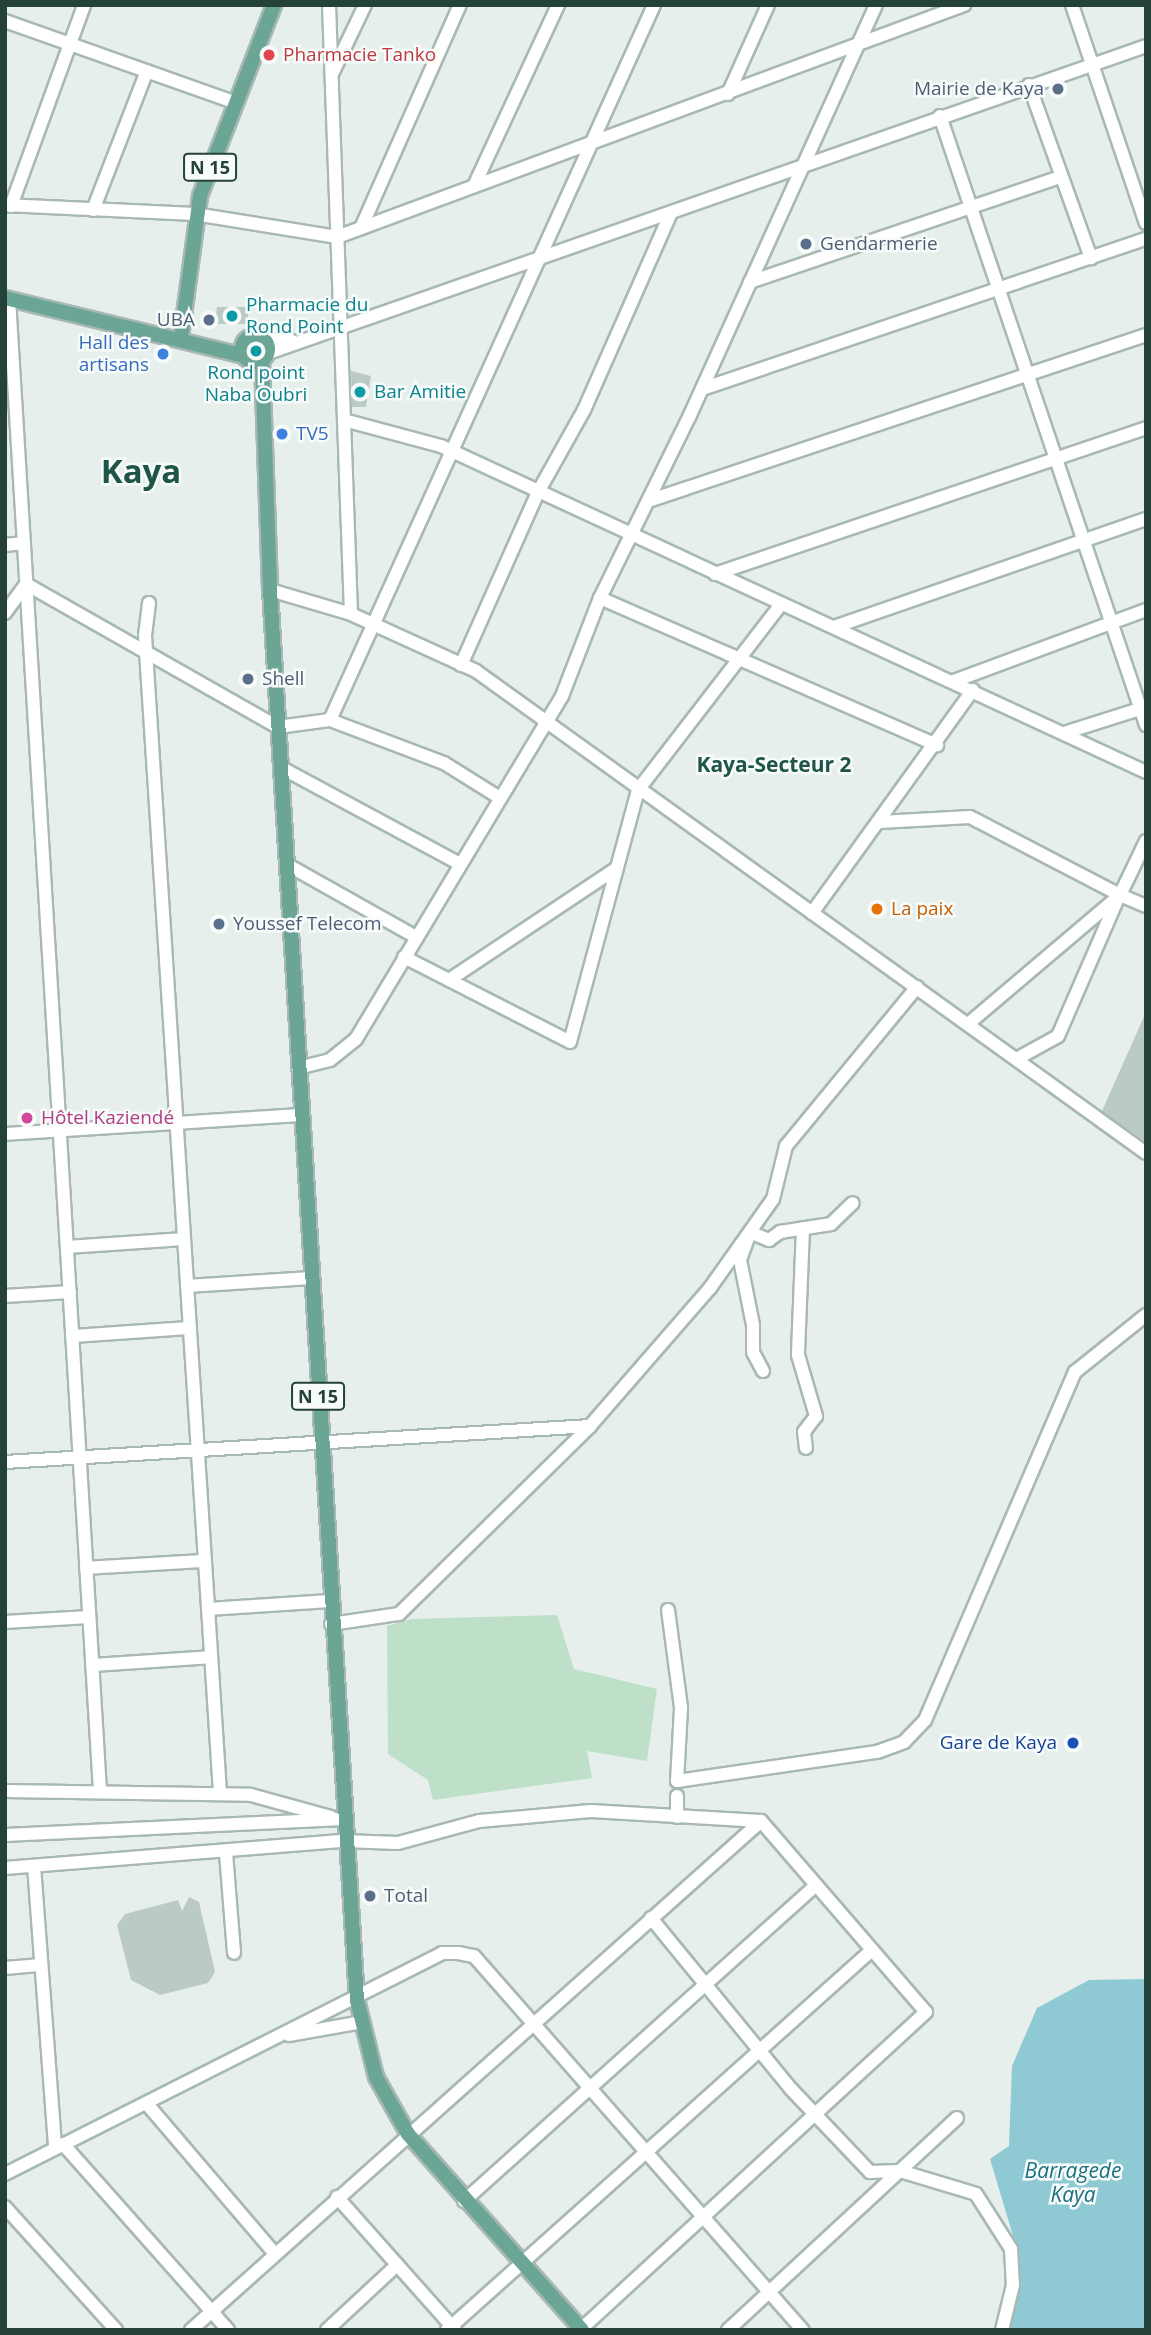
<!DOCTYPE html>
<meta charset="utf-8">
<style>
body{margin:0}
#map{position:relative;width:1151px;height:2335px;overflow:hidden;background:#e6efeb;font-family:"Open Sans",sans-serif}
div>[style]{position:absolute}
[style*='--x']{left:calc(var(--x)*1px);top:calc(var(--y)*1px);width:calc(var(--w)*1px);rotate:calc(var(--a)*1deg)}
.green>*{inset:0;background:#bfe0c8}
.water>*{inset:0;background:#8ec9d4}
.building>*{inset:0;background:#bbcac4}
.roads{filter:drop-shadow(2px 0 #a8b8b2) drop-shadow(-2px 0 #a8b8b2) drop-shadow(0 2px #a8b8b2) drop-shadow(0 -2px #a8b8b2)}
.minor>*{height:12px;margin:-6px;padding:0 6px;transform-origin:6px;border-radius:6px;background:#fff}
.major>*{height:14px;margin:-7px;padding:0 7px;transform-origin:7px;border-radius:7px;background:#6aa596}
.major>.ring{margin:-7px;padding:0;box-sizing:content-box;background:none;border:14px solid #6aa596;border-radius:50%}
.dots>*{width:19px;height:19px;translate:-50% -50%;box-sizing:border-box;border:4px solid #f7fbf9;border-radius:50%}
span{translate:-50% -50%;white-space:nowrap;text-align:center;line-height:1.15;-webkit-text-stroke:5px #f7fbf9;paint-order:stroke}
.shield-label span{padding:2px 5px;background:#f7fbf9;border:2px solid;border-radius:5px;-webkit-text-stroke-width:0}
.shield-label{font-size:18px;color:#24423a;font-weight:700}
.health-label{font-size:19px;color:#be3a42}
.left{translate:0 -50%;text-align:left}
.service-label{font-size:19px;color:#4e5e75}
.right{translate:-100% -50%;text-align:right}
.culture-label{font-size:19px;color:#0d838f}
.shop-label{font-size:19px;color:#366cbe}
.food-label{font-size:19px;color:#c56008}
.hotel-label{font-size:19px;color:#b23c85}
.transit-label{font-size:19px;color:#164399}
.neighbourhood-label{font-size:21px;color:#1f5548;font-weight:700}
.water-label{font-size:21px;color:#1c6f80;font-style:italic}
.town-label{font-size:33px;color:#1f5548;font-weight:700}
.frame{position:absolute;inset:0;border:7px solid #24423a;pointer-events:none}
</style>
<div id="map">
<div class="green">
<i style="clip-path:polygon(557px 1615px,574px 1669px,657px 1689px,647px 1761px,587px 1751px,592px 1778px,433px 1800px,428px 1780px,388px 1754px,387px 1626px,411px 1619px)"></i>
</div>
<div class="water">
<i style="clip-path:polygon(1146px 1979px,1146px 2330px,1008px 2330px,1020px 2259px,990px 2159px,1009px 2146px,1012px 2066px,1037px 2008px,1089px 1980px)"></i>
</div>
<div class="building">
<i style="clip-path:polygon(217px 307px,249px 307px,247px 324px,215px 324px)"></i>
<i style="clip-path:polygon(351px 371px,371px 376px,366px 407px,352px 407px)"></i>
<i style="clip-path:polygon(1146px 1012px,1146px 1142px,1102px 1111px)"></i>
<i style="clip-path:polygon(189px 1897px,199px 1902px,215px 1972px,208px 1983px,160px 1995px,131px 1980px,117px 1925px,125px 1914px,178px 1900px,182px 1911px)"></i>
</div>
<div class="roads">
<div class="minor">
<i style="--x:329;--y:5;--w:609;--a:87.93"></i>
<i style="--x:1072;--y:5;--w:230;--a:71.3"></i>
<i style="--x:5;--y:21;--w:243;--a:19.5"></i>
<i style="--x:333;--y:72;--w:74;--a:-64.5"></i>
<i style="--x:1029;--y:85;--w:184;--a:70.3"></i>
<i style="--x:728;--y:94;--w:98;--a:-65.8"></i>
<i style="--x:940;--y:116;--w:643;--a:71.31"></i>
<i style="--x:474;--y:186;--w:200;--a:-65.1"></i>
<i style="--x:5;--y:205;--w:190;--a:2.7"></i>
<i style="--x:195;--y:214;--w:144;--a:9.2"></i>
<i style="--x:337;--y:237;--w:669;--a:-20.31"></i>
<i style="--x:11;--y:206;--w:214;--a:-70"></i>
<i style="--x:93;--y:210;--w:149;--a:-68.8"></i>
<i style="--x:361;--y:228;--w:244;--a:-66.1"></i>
<i style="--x:750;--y:282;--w:328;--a:-18.7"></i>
<i style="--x:9;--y:299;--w:1496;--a:86.51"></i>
<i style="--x:266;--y:340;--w:26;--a:2"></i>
<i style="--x:268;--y:353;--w:930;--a:-19.27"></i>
<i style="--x:702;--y:389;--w:469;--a:-18.7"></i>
<i style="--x:344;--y:420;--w:100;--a:15"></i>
<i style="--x:441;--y:446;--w:777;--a:24.82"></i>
<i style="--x:648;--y:501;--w:525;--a:-18.43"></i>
<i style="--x:5;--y:545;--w:19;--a:-6"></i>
<i style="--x:715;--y:574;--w:455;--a:-18.7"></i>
<i style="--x:270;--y:590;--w:84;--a:16.5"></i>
<i style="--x:351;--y:614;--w:137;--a:24.5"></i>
<i style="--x:476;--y:671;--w:825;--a:35.73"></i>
<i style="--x:600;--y:598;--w:368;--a:23.6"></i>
<i style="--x:149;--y:603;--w:33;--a:97"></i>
<i style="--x:145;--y:636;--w:1160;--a:86.29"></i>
<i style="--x:5;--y:613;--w:36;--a:-54"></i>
<i style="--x:26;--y:584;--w:290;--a:29.6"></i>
<i style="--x:278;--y:727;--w:52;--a:-7.7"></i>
<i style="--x:330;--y:720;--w:122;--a:20.7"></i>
<i style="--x:444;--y:763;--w:66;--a:32"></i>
<i style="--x:834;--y:627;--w:330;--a:-19.1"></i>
<i style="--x:461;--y:665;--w:187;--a:-66"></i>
<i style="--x:537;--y:494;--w:96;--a:-60.8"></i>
<i style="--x:584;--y:410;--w:215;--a:-66.2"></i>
<i style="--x:954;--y:681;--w:205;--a:-20.3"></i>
<i style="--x:330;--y:720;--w:785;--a:-65.62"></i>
<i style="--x:1064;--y:733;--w:86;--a:-17.6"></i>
<i style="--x:280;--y:767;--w:204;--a:28.3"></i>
<i style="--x:880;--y:822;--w:90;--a:-3.2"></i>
<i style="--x:970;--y:817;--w:169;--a:27.5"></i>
<i style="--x:1120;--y:895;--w:60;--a:-64.3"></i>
<i style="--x:286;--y:864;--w:149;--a:29.3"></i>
<i style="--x:1120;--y:895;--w:28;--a:23"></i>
<i style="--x:812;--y:913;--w:275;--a:-54.2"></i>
<i style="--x:404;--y:957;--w:186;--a:27.1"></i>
<i style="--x:570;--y:1042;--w:261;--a:-74.9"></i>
<i style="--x:638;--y:790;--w:235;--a:-52.4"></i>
<i style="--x:449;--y:980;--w:202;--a:-33.7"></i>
<i style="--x:968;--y:1024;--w:199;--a:-40.3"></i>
<i style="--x:1020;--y:1057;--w:43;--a:-28.9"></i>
<i style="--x:1058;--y:1036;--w:150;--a:-66.5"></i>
<i style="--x:298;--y:1068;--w:33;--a:-14"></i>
<i style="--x:330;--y:1060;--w:33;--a:-39"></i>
<i style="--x:356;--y:1039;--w:400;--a:-59"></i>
<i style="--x:562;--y:696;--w:105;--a:-68.8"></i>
<i style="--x:600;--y:598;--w:204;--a:-63.8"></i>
<i style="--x:690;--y:415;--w:450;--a:-65.6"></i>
<i style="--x:5;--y:1134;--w:297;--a:-3.7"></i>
<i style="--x:803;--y:1228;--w:127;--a:92.3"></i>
<i style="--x:798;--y:1355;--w:64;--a:73.6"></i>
<i style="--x:816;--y:1416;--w:20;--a:127"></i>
<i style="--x:804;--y:1432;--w:16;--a:83"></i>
<i style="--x:67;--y:1247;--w:117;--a:-3.9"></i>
<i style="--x:187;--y:1286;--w:124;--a:-3.7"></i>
<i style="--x:5;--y:1296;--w:65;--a:-3.5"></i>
<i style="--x:72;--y:1336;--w:118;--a:-3.9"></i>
<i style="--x:763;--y:1371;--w:21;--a:-118"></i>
<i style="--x:753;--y:1352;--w:27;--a:-90"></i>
<i style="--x:753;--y:1325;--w:66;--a:-101.3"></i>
<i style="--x:740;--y:1260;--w:30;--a:-70"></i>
<i style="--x:750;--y:1232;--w:21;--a:23"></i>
<i style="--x:769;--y:1240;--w:14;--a:-36"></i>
<i style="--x:780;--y:1232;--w:52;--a:-8.9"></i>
<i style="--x:831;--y:1224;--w:30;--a:-44"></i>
<i style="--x:5;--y:1462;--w:586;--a:-3.52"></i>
<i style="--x:86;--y:1568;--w:119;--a:-3.4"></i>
<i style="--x:208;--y:1609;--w:122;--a:-3.8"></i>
<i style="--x:668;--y:1610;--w:99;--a:82.4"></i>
<i style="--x:681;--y:1708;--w:73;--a:93.1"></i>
<i style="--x:677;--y:1781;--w:202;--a:-8.3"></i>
<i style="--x:877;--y:1752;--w:29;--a:-20"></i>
<i style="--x:904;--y:1742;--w:30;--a:-46"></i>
<i style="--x:925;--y:1720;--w:379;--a:-66.7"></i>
<i style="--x:1075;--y:1372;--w:91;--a:-38.8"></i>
<i style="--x:5;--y:1622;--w:84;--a:-3.4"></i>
<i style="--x:331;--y:1624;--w:69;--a:-8.4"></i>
<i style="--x:399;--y:1614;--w:268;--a:-44.5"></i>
<i style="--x:590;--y:1426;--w:183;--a:-49"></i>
<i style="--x:710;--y:1288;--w:109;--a:-54.7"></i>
<i style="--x:773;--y:1199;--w:55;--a:-76.2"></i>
<i style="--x:786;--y:1146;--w:206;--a:-50.5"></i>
<i style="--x:92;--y:1665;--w:119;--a:-3.8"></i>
<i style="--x:5;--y:1791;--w:246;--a:0.9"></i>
<i style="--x:251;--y:1795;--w:83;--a:15.4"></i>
<i style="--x:677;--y:1817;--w:21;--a:-90"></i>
<i style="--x:5;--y:1835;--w:338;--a:-2.7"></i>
<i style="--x:226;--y:1853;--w:100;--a:85.4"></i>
<i style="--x:34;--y:1866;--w:283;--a:85.7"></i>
<i style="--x:5;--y:1868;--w:340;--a:-4.6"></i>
<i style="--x:344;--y:1841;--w:54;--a:2.1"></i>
<i style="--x:398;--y:1843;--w:84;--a:-15.2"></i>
<i style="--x:479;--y:1821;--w:112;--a:-5.1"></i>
<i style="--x:591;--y:1811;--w:170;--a:3.4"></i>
<i style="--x:761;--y:1821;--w:252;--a:49.2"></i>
<i style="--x:926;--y:2012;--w:469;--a:137.4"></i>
<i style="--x:651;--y:1918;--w:221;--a:50.7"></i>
<i style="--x:791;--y:2089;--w:115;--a:46.4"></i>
<i style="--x:870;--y:2172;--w:30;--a:-2"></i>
<i style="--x:900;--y:2171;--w:79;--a:16.8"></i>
<i style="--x:976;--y:2194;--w:65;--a:57.5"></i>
<i style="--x:1011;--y:2249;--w:36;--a:87"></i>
<i style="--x:1013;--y:2285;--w:46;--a:103.7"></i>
<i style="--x:5;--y:1968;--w:36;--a:-5"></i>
<i style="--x:289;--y:2035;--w:74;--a:-10.1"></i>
<i style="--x:147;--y:2104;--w:197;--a:49.5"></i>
<i style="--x:63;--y:2144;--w:249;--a:48.4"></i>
<i style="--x:5;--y:2174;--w:490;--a:-26.8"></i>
<i style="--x:442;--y:1953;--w:16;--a:0"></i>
<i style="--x:458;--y:1953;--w:16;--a:11"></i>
<i style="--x:474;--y:1956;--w:498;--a:48.7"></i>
<i style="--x:337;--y:2197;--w:178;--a:48.4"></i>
<i style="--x:464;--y:2201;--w:473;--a:-41.9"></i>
<i style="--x:5;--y:2207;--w:166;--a:47.9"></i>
<i style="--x:191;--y:2330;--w:764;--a:-41.76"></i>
<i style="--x:327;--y:2330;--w:96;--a:-42.9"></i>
<i style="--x:447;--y:2330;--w:570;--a:-41.8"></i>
<i style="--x:728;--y:2330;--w:312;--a:-42.8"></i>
</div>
<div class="major">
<i style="--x:5;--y:298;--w:247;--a:13.6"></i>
<i class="ring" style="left:242px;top:336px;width:12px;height:12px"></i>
<i style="--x:181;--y:337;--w:142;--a:-82.3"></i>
<i style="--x:200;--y:196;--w:205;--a:-68.8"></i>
<i style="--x:262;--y:360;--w:230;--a:88"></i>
<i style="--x:270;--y:590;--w:1413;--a:86.47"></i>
<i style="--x:357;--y:2000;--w:79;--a:76.1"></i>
<i style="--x:376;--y:2077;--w:65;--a:60.7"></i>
<i style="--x:408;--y:2134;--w:262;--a:48.4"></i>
</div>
</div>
<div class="dots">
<i style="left:269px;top:55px;background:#e0444e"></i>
<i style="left:1058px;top:89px;background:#5c6f8a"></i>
<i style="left:806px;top:244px;background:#5c6f8a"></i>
<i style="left:232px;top:316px;background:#0f9aa8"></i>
<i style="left:209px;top:320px;background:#5c6f8a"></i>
<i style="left:256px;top:351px;background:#0f9aa8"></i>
<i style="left:163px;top:354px;background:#3f7fe0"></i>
<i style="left:360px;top:392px;background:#0f9aa8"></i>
<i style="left:282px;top:434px;background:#3f7fe0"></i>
<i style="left:248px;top:679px;background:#5c6f8a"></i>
<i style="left:877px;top:909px;background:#e8710a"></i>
<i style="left:219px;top:924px;background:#5c6f8a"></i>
<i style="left:27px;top:1118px;background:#d1479c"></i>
<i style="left:1073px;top:1743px;background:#1a4fb4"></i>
<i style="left:370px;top:1896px;background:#5c6f8a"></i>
</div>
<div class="shield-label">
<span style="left:210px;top:167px">N 15</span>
<span style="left:318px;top:1396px">N 15</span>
</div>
<div class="health-label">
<span class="left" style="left:283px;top:55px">Pharmacie Tanko</span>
</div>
<div class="service-label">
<span class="right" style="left:1044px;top:89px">Mairie de Kaya</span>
<span class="left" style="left:820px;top:244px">Gendarmerie</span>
<span class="right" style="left:195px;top:320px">UBA</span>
<span class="left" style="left:262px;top:679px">Shell</span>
<span class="left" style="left:233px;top:924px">Youssef Telecom</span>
<span class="left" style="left:384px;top:1896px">Total</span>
</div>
<div class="culture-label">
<span class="left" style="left:246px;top:316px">Pharmacie du<br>Rond Point</span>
<span style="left:256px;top:384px">Rond point<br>Naba Oubri</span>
<span class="left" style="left:374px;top:392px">Bar Amitie</span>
</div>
<div class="shop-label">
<span class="right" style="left:149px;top:354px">Hall des<br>artisans</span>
<span class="left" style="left:296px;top:434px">TV5</span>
</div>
<div class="food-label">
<span class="left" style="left:891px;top:909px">La paix</span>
</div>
<div class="hotel-label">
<span class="left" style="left:41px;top:1118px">Hôtel Kaziendé</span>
</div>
<div class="transit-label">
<span class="right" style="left:1057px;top:1743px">Gare de Kaya</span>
</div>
<div class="neighbourhood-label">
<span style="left:774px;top:764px">Kaya-Secteur 2</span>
</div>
<div class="water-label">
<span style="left:1073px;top:2182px">Barragede<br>Kaya</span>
</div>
<div class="town-label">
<span style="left:141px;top:471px">Kaya</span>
</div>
<div class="frame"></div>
</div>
